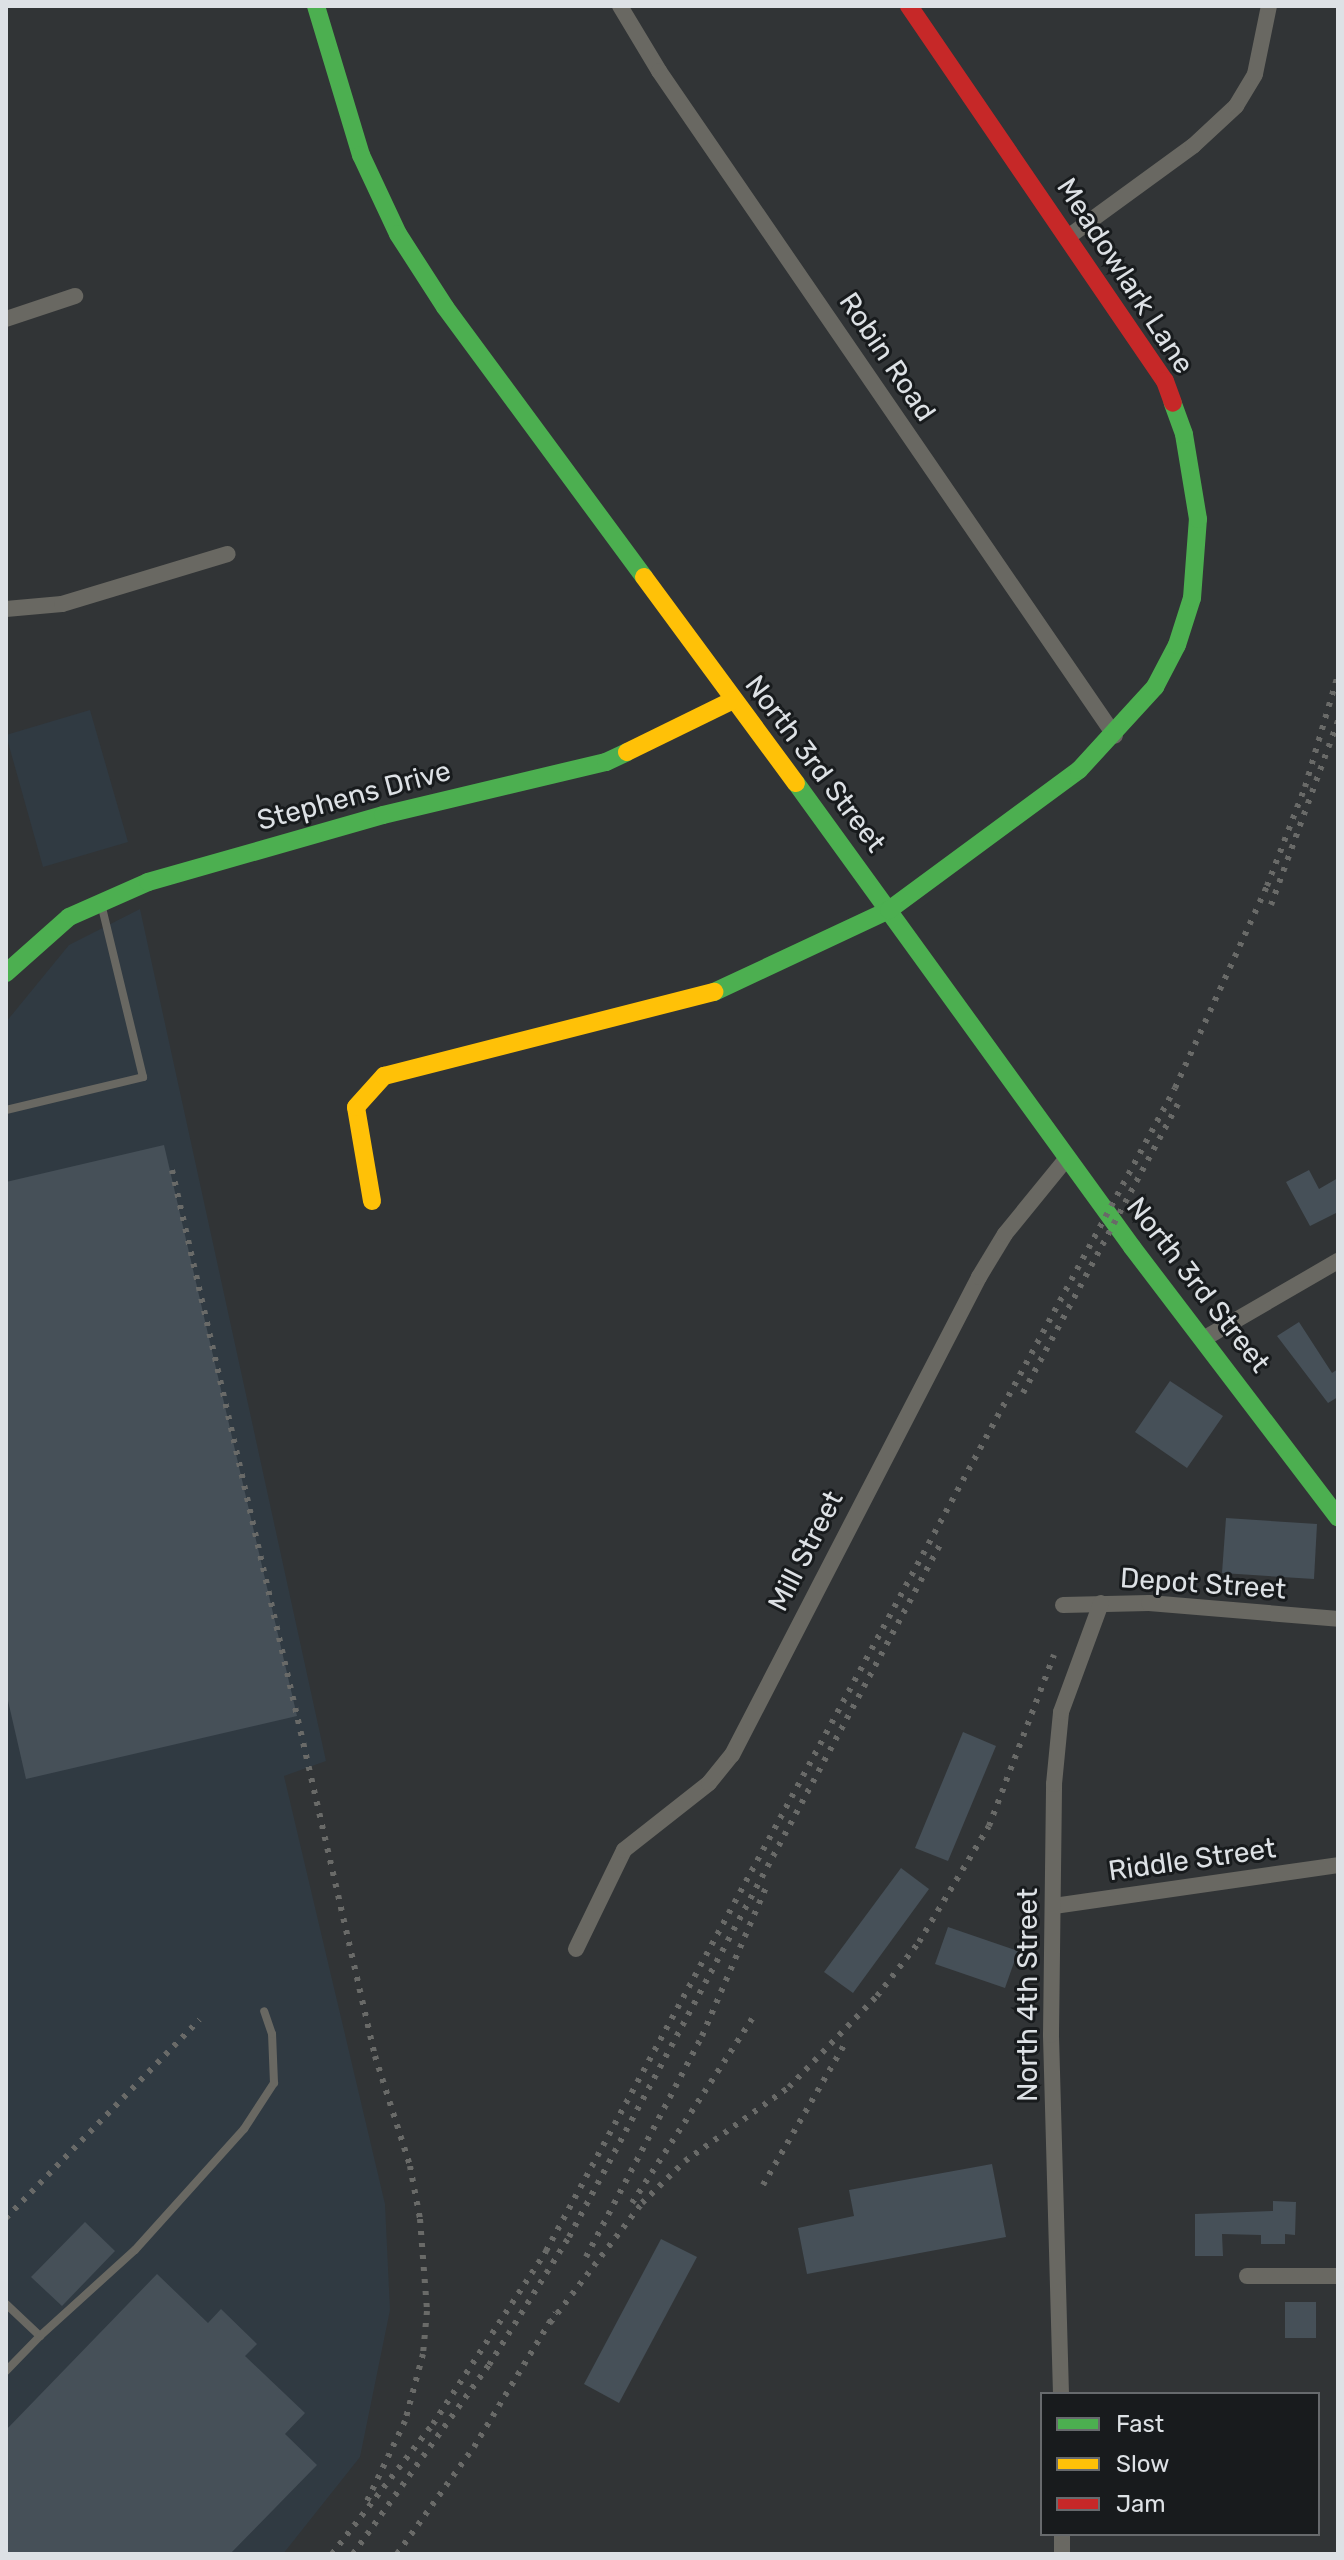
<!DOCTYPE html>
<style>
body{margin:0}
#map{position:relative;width:1344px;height:2560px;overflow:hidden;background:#313436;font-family:Rubik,sans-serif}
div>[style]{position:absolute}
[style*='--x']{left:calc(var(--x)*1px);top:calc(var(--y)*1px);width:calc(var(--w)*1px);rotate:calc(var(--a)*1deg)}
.built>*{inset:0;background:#303a42}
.building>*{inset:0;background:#465058}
.lane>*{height:8px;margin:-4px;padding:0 4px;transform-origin:4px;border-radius:4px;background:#696862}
.street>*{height:16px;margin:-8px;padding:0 8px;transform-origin:8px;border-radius:8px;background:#696862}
.fast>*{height:18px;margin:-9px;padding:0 9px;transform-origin:9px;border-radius:9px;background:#4caf50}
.slow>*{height:18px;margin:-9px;padding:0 9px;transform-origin:9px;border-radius:9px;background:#ffc107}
.jam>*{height:18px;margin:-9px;padding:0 9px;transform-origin:9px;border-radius:9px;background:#c62828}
.rail>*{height:6px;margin-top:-3px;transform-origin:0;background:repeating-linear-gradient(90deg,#696a68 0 4px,transparent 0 12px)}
span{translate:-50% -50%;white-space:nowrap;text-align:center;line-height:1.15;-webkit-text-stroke:6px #181b1d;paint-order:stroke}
.street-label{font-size:28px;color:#dde1e5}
.frame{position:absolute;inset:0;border:8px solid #dde1e5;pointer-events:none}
.legend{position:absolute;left:1040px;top:2392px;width:280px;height:144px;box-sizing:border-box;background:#181b1d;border:2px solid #676a6d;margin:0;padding:10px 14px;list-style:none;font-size:24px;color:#dde1e5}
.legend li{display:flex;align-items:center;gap:16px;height:40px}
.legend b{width:40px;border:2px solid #676a6d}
</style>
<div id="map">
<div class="built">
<i style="clip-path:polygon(90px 710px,128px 842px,43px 867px,6px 735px)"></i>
<i style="clip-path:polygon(140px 909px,326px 1761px,284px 1776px,385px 2204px,390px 2310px,360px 2457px,283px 2554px,6px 2554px,6px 1022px,69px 945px)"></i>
</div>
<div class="building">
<i style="clip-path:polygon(164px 1145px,297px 1716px,26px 1779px,6px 1692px,6px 1182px)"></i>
<i style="clip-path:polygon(1309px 1170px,1319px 1189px,1338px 1178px,1338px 1212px,1310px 1226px,1286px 1182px)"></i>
<i style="clip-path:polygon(1299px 1322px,1332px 1373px,1338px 1369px,1338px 1397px,1328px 1403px,1277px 1336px)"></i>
<i style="clip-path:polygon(1170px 1381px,1223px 1416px,1187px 1468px,1135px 1432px)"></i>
<i style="clip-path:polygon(1226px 1518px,1317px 1524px,1314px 1579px,1222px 1573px)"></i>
<i style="clip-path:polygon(963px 1732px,996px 1746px,948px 1861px,915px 1848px)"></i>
<i style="clip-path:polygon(901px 1868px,929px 1889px,853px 1993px,824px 1972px)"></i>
<i style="clip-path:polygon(948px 1927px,1018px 1951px,1005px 1988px,935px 1964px)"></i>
<i style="clip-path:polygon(992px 2164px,1006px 2237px,807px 2274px,798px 2228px,854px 2216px,849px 2190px)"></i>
<i style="clip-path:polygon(1273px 2201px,1296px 2202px,1295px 2235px,1285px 2234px,1285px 2244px,1261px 2244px,1261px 2235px,1222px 2234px,1223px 2256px,1195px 2256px,1195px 2214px,1273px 2211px)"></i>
<i style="clip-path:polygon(85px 2222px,115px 2251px,62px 2306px,31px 2277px)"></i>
<i style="clip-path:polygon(661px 2239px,697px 2257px,619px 2403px,584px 2384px)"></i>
<i style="clip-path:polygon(157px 2274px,208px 2323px,221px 2309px,257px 2344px,245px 2356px,305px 2413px,285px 2434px,317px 2465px,230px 2554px,6px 2554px,6px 2430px)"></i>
<i style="clip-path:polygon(1285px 2302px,1316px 2302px,1316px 2338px,1285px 2338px)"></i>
</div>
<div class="lane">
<i style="--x:6;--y:1110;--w:141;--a:-13.5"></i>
<i style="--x:143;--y:1077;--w:175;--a:-103.6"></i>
<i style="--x:6;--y:2304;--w:47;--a:43.3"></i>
<i style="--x:40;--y:2336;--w:49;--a:134.2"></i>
<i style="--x:40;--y:2336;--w:128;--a:-42.2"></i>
<i style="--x:135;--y:2250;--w:163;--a:-48"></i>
<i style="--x:244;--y:2129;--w:55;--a:-56.9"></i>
<i style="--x:274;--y:2083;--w:49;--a:-92.3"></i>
<i style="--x:272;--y:2034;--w:24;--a:-109"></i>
</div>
<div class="street">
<i style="--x:620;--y:6;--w:76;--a:59"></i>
<i style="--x:659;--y:71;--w:806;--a:55.56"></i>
<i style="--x:1068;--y:237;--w:155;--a:-36.1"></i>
<i style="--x:1193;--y:146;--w:59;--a:-42.9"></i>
<i style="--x:1236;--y:106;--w:37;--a:-59"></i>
<i style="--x:1255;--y:74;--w:69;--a:-78.4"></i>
<i style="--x:6;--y:319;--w:73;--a:-18.4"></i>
<i style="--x:6;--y:609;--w:56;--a:-5.1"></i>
<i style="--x:62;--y:604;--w:173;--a:-16.8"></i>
<i style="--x:1205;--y:1338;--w:154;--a:-30.1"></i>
<i style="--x:1063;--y:1605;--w:86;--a:-1.3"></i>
<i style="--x:1149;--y:1603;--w:190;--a:4.8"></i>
<i style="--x:1054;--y:1906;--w:287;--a:-8.2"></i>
<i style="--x:576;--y:1949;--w:110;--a:-64.1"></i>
<i style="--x:624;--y:1850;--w:108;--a:-38.2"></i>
<i style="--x:709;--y:1783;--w:36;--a:-51"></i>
<i style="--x:732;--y:1755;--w:538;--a:-62.67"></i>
<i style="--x:979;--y:1277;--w:50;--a:-58.8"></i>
<i style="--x:1005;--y:1234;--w:98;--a:-50.8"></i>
<i style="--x:1247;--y:2276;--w:91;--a:0"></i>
<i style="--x:1061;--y:2394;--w:359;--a:-91.6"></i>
<i style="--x:1051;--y:2035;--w:251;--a:-89.3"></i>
<i style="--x:1054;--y:1784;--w:72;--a:-84.4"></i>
<i style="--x:1061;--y:1712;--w:116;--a:-69.8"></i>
<i style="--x:1062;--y:2534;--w:20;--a:90"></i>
</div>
<div class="fast">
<i style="--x:316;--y:6;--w:156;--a:73.2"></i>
<i style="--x:361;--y:155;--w:87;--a:64.9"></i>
<i style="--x:398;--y:234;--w:87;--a:57.2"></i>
<i style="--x:445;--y:307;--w:335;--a:53.6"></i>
<i style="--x:796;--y:783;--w:573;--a:54.09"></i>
<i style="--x:1132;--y:1247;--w:340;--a:52.7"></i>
<i style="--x:6;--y:973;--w:84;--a:-41.6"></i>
<i style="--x:69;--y:917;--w:86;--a:-23.9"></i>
<i style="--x:148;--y:882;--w:244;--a:-15.9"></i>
<i style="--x:383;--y:815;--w:229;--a:-13.4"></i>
<i style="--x:606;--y:762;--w:23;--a:-25"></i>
<i style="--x:714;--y:992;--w:193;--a:-25.1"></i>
<i style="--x:889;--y:910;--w:236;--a:-36.4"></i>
<i style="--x:1079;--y:770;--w:113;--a:-47.5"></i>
<i style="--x:1155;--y:687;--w:47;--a:-62.4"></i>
<i style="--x:1177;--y:645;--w:49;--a:-72.3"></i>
<i style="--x:1192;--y:598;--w:79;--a:-85.7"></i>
<i style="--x:1198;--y:519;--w:86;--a:-99.4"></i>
<i style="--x:1184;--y:434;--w:33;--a:-110"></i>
</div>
<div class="slow">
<i style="--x:644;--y:577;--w:256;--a:53.6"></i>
<i style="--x:627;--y:752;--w:118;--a:-26.1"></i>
<i style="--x:372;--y:1201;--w:95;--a:-99.7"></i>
<i style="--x:356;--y:1107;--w:42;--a:-47.9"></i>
<i style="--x:384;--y:1076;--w:341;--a:-14.3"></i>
</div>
<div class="jam">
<i style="--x:909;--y:6;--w:454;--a:55.7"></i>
<i style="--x:1165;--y:381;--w:23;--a:70"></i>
</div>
<div class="rail">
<i style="--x:1271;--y:905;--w:196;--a:-70"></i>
<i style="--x:172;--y:1170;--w:909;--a:77.1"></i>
<i style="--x:375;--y:2056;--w:115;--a:72.3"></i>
<i style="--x:410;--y:2166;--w:54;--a:79.3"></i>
<i style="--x:420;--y:2219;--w:92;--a:85.6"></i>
<i style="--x:427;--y:2311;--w:43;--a:95.3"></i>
<i style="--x:423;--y:2354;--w:69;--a:105"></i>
<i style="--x:405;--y:2421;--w:89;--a:115.4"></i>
<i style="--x:1023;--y:1393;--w:328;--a:-61.8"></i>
<i style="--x:763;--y:2185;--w:165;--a:-59.9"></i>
<i style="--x:632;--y:2203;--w:220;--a:-56.9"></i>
<i style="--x:6;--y:2218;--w:277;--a:-45.7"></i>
<i style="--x:586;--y:2257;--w:250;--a:-62.3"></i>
<i style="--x:702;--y:2036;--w:167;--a:-66.7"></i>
<i style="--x:550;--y:2323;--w:151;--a:-52.5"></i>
<i style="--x:642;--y:2203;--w:60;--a:-44.3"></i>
<i style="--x:685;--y:2161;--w:128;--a:-35.4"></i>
<i style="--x:789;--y:2087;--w:127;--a:-46"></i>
<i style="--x:877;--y:1996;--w:68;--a:-52.1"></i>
<i style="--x:919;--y:1942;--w:135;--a:-58.9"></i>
<i style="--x:989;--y:1826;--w:183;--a:-69.2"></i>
<i style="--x:332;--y:2554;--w:165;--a:-52.2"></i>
<i style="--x:433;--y:2424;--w:207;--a:-56.8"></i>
<i style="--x:546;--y:2251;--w:1322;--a:-61.59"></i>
<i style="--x:1175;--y:1088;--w:222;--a:-65.5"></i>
<i style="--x:1267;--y:886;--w:106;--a:-69"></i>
<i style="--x:1305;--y:787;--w:117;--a:-73.6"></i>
<i style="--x:353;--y:2554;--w:233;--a:-54.3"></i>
<i style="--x:489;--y:2365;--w:151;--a:-58"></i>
<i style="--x:569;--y:2237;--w:790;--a:-61.81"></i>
<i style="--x:397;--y:2554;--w:132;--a:-54.3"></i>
<i style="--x:474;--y:2447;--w:157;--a:-58.8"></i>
</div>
<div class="street-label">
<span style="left:1125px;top:276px;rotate:57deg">Meadowlark Lane</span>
<span style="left:887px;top:357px;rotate:56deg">Robin Road</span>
<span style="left:815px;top:764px;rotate:53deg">North 3rd Street</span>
<span style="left:354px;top:796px;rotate:-15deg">Stephens Drive</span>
<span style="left:1198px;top:1285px;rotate:52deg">North 3rd Street</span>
<span style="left:806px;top:1551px;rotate:-63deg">Mill Street</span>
<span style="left:1203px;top:1584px;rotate:4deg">Depot Street</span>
<span style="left:1192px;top:1860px;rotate:-8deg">Riddle Street</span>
<span style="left:1028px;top:1995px;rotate:-90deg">North 4th Street</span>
</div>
<div class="frame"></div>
<ul class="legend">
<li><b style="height:10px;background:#4caf50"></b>Fast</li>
<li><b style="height:10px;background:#ffc107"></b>Slow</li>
<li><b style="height:10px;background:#c62828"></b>Jam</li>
</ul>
</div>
